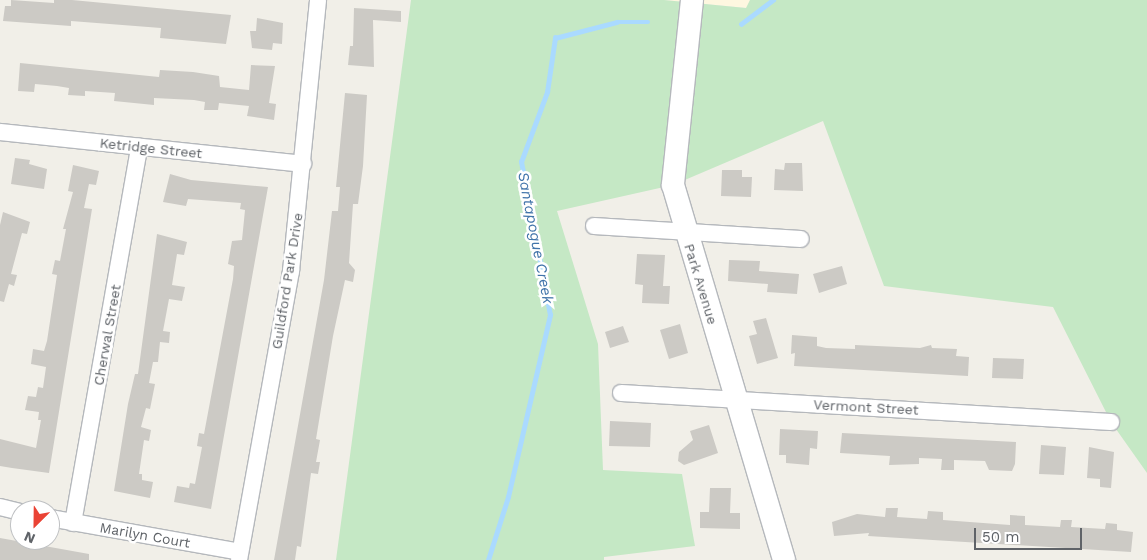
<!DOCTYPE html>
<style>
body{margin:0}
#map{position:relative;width:1147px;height:560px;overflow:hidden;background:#f1efe8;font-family:"Work Sans",sans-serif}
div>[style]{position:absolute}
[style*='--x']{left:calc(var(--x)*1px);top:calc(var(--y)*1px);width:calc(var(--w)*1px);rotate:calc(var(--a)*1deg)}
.commercial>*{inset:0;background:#fef7e0}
.green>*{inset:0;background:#c5e8c5}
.stream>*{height:4.5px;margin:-2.25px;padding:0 2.25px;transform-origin:2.25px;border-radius:2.25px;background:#aadaff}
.building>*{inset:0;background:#cccac5}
.roads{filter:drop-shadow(1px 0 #b5b8bc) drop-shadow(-1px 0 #b5b8bc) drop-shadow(0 1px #b5b8bc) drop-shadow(0 -1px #b5b8bc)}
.street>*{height:16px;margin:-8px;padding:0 8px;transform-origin:8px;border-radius:8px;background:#fff}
.secondary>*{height:22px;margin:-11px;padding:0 11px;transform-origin:11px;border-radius:11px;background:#fff}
span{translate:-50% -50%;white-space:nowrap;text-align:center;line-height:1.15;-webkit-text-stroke:5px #fff;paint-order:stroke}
.street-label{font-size:14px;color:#5f6368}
.water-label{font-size:15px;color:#4174aa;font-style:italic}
.north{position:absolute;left:10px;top:500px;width:50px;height:50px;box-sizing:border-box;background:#fff;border:1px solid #bfc1c3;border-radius:50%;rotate:203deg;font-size:14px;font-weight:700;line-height:20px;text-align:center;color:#5f6368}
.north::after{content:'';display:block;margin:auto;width:18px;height:22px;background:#ea4335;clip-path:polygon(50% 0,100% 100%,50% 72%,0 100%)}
.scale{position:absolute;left:974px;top:528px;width:108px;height:22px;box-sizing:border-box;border:2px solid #5f6368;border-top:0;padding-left:6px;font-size:15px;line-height:18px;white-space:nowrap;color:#5f6368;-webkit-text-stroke:4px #fff;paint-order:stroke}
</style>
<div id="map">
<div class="commercial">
<i style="clip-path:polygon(664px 0,750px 0,747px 8px)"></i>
</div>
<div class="green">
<i style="clip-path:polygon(411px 0,664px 0,746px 8px,750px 0,1147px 0,1147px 473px,1111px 422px,1053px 307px,884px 286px,823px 121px,673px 185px,557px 211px,598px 344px,603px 470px,682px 474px,695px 546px,604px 557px,604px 560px,336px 560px)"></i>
</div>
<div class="stream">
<i style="--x:741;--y:24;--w:40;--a:-37"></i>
<i style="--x:488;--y:560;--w:66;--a:-72.4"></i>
<i style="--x:508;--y:497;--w:187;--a:-77"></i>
<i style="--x:550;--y:315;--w:156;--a:-100.7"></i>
<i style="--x:521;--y:162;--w:75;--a:-69.6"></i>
<i style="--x:547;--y:92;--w:55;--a:-81.6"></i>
<i style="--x:555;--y:38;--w:64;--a:-14.5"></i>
<i style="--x:617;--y:22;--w:31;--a:0"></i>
</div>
<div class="building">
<i style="clip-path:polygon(11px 0,54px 3px,54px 0,72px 0,231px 15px,226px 44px,160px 38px,161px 28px,71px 21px,71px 26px,3px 21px,5px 6px,11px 6px)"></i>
<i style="clip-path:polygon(354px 8px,401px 11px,401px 22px,373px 20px,374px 67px,348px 65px,350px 46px,353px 46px)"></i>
<i style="clip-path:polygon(257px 18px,283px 23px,282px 44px,273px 43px,272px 50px,252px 48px,250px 31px,256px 31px)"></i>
<i style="clip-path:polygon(20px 63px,159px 77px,160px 70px,193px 72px,219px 76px,220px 87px,249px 90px,251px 65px,275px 66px,269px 103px,276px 104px,274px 120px,247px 116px,249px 106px,219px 103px,218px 110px,204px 110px,205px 102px,194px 100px,154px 98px,154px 105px,114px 101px,115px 93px,85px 91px,85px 96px,68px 95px,69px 88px,57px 86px,35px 84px,34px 92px,18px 91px)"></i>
<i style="clip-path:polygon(345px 93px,367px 95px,363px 166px,358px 204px,353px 204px,349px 263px,355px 270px,353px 282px,345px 280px,333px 336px,316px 439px,320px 440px,316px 462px,320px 462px,318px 474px,311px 473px,301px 547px,297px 546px,295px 560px,274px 560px,324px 280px,332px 211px,338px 211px,340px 187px,336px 187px)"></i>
<i style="clip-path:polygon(15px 158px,30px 160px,29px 164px,47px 169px,44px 189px,11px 184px)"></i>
<i style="clip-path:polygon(785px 163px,802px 163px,803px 191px,774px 190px,775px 169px,784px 170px)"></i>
<i style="clip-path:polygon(73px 165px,99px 171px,96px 185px,89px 184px,84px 208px,92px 209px,49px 473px,12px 468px,0 466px,0 439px,36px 448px,41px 420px,38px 420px,39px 412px,25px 410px,28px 396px,36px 397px,38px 387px,43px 388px,46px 367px,31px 364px,33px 349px,44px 351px,47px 341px,57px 275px,52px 274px,55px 260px,60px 261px,66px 229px,63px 229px,73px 192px,68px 191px)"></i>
<i style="clip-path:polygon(722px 170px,742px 170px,742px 177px,752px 177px,751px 197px,721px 196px)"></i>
<i style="clip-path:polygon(170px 174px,191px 180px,268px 187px,211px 509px,174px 502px,177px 486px,189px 488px,190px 483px,195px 484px,202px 447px,197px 446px,199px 433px,204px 434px,233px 279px,234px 266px,228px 264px,232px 241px,242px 240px,245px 210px,240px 209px,241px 203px,188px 199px,186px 206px,163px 202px)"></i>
<i style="clip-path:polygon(3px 212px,30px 222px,27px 234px,22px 233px,11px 274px,17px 275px,14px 286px,9px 284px,4px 302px,0 301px,0 225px)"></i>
<i style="clip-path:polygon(157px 234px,187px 242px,184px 255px,177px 254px,172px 285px,185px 287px,182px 301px,169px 299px,163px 331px,170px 332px,169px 343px,160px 342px,158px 362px,153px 362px,149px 383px,155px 384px,150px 409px,146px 408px,141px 427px,151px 430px,149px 441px,144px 440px,139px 474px,142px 474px,142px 480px,153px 482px,150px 498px,114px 491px,128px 404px,135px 374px,138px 374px)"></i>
<i style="clip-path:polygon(637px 254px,665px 255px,663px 286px,670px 286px,669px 304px,642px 303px,643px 285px,635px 284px)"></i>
<i style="clip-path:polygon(729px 260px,760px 261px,759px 271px,799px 274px,797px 294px,767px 292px,768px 284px,728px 281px)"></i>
<i style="clip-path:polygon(842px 266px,847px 284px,819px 293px,813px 274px)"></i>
<i style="clip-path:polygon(766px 318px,778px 358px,757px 364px,749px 336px,757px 334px,753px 321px)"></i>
<i style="clip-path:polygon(680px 324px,688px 353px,669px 359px,660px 330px)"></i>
<i style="clip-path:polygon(623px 326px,629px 342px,610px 348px,605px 332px)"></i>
<i style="clip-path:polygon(792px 335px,817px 337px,817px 346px,826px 348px,855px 349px,855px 345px,920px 348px,931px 345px,932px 348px,957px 349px,956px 356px,969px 357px,968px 376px,794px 366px,795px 353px,791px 354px)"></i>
<i style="clip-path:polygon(993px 358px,1024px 359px,1023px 379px,992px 378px)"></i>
<i style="clip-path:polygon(610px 421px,651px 423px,650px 447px,609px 446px)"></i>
<i style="clip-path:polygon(709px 425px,718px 453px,684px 465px,678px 461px,679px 452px,693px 440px,690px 431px)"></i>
<i style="clip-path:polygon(780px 429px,818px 431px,817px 449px,810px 448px,809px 465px,786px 463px,786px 455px,779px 455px)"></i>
<i style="clip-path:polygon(842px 433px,1016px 442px,1015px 464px,1012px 471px,989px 470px,985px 461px,954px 460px,954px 470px,941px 470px,942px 459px,919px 458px,919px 464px,889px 465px,890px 456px,840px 453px)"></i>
<i style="clip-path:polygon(1041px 445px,1066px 447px,1064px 475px,1039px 474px)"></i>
<i style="clip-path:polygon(1089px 447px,1114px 452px,1111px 488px,1100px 487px,1100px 479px,1087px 478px)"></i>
<i style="clip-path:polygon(710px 488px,731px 488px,730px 513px,740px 513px,740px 529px,700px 528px,700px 512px,709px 512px)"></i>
<i style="clip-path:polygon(886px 508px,898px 508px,897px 517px,927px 519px,928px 511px,943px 512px,943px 520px,1010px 525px,1010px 515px,1025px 516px,1025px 525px,1060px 527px,1061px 520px,1072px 520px,1071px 527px,1105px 529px,1106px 523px,1117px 524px,1117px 530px,1133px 532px,1131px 552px,868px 536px,869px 533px,834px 536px,832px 522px,857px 514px,885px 517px)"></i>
<i style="clip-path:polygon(0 538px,89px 554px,89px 560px,0 560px)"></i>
</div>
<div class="roads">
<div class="street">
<i style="--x:0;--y:132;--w:305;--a:6"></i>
<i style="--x:594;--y:226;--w:207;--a:3.6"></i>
<i style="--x:621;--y:393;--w:491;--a:3.4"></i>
<i style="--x:0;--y:507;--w:21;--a:14"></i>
<i style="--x:50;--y:518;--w:193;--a:10.1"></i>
<i style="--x:73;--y:523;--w:382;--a:-80"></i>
<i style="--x:239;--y:560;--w:294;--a:-79.8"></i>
<i style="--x:291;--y:271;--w:272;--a:-84.3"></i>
</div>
<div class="secondary">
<i style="--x:692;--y:0;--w:186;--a:95.9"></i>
<i style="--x:673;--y:185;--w:391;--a:73.5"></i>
</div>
</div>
<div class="street-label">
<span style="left:151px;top:148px;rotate:6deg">Ketridge Street</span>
<span style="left:287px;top:281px;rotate:-81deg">Guildford Park Drive</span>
<span style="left:701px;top:284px;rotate:73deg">Park Avenue</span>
<span style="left:107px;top:335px;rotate:-80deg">Cherwal Street</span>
<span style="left:866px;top:407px;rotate:3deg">Vermont Street</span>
<span style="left:145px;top:535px;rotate:10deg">Marilyn Court</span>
</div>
<div class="water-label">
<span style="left:535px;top:238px;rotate:79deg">Santapogue Creek</span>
</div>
<div class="north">N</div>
<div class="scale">50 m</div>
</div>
